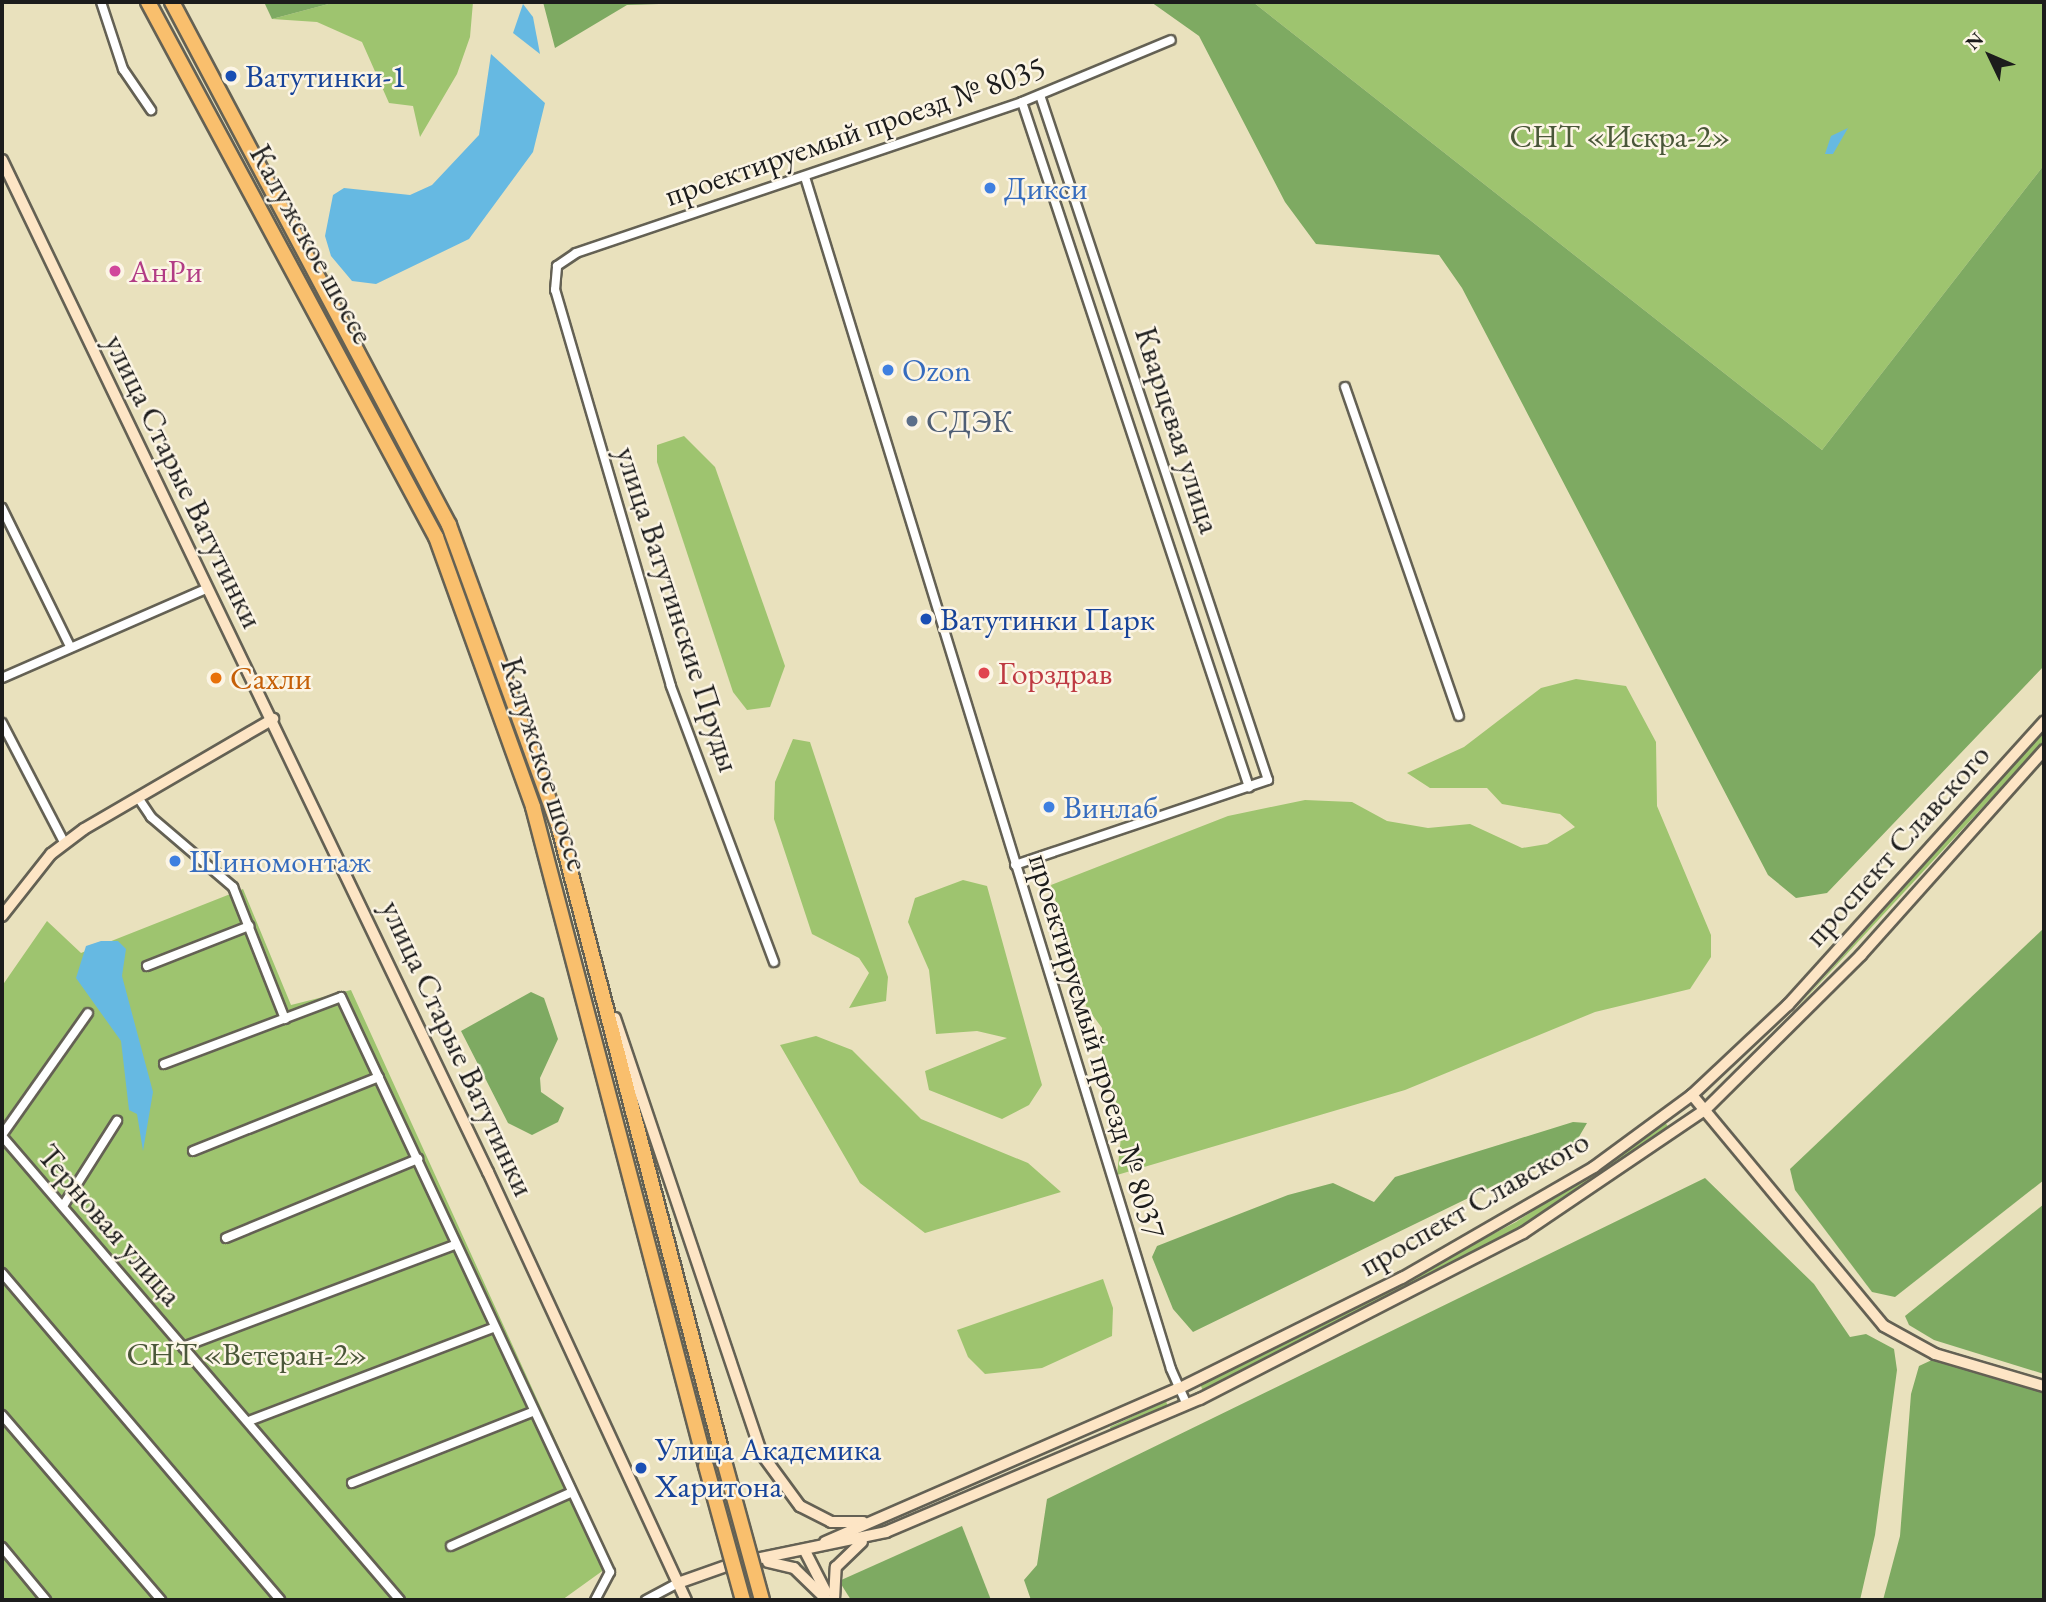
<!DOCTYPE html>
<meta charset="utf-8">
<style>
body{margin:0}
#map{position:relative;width:2046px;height:1602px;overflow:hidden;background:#e9e1bd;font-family:"EB Garamond",serif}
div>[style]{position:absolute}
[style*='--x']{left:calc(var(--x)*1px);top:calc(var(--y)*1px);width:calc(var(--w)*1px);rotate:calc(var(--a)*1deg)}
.green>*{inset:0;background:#9ec46f}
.forest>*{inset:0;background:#7eaa62}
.water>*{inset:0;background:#66b9e2}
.roads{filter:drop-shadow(2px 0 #646154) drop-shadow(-2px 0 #646154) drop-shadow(0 2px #646154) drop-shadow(0 -2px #646154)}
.street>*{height:8px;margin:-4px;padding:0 4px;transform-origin:4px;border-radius:4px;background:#fff}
.secondary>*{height:10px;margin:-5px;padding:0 5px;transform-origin:5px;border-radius:5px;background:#fde5c5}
.highway>*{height:14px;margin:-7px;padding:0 7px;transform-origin:7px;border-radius:7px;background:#f9bf6d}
.bridges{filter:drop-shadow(2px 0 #646154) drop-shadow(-2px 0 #646154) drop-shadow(0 2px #646154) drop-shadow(0 -2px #646154)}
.highway-bridge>*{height:14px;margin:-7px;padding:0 7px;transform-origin:7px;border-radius:7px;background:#f9bf6d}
.dots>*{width:19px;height:19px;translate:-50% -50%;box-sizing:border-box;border:4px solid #fcf5e5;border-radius:50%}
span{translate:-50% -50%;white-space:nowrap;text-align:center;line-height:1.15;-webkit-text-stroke:5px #fcf5e5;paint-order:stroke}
.transit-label{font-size:32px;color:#164399}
.left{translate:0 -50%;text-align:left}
.street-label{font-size:32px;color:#1c1c1c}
.park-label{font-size:32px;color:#4a5739}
.shop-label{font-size:32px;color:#366cbe}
.hotel-label{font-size:32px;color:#b23c85}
.service-label{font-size:32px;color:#4e5e75}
.health-label{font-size:32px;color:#be3a42}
.food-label{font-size:32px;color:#c56008}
.frame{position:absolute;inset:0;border:4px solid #1c1c1c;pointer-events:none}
.north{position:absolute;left:1955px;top:21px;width:70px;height:70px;-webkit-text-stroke:5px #fcf5e5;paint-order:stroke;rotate:314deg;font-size:19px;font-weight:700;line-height:28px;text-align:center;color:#1c1c1c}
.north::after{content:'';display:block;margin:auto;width:24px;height:32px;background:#1c1c1c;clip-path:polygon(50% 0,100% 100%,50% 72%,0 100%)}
</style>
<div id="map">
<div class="green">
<i style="clip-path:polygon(336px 2px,473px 2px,470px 37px,457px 74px,420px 137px,413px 106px,389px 103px,362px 42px,317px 22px,272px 19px)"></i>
<i style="clip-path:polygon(1253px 2px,2044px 2px,2044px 165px,1822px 450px)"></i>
<i style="clip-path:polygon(684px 436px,715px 467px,785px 666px,770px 707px,747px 710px,733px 692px,657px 462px,657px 445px)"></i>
<i style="clip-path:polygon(1576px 679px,1626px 686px,1656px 742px,1657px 806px,1711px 935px,1711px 957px,1690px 989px,1595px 1012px,1405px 1090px,1117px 1175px,1123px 1118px,1102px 1070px,1102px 1028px,1086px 1006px,1051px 885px,1228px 816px,1305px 800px,1352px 802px,1387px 821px,1428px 828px,1470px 824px,1522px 848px,1547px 844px,1575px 827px,1560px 814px,1502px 804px,1487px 788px,1430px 788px,1407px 773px,1464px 747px,1541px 688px)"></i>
<i style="clip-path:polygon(2044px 732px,2044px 741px,1793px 1012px,2018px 759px)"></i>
<i style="clip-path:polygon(793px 739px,810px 742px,888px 977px,886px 1001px,849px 1008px,869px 973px,859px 958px,812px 934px,774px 819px,775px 782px)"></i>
<i style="clip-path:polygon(963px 880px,987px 886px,1042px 1085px,1029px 1105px,1002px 1119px,929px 1090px,925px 1071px,1007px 1038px,977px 1031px,936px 1034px,929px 970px,908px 922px,915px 898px)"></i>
<i style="clip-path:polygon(243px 889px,291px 1005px,351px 990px,612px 1564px,562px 1600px,2px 1600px,2px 986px,47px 921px,81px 953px)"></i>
<i style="clip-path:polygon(816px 1036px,852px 1050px,921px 1119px,1028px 1163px,1061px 1192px,925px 1233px,860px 1183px,780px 1045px)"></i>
<i style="clip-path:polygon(1665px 1122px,1669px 1128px,1521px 1227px,1203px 1391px,1200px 1384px,1516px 1222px)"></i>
<i style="clip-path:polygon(1103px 1279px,1113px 1308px,1112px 1336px,1042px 1368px,985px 1374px,968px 1357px,957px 1330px)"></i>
<i style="clip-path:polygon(1166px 1401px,1168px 1407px,1111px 1432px,1110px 1427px)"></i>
</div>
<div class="forest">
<i style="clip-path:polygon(264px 2px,336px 2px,272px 19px)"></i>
<i style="clip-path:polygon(543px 2px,723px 2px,627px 5px,555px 48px)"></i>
<i style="clip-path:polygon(1151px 2px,1253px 2px,1822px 450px,2044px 165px,2044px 666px,1827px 893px,1796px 898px,1768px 875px,1462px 288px,1439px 255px,1316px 244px,1285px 202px,1199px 36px)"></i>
<i style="clip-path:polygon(2044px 928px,2044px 1180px,1895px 1297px,1872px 1292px,1795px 1190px,1790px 1169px)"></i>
<i style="clip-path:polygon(531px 992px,544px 998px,558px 1039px,540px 1078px,541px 1092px,564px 1108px,558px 1122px,532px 1135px,508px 1123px,461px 1031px)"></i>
<i style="clip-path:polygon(1573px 1122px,1587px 1123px,1573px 1147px,1193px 1332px,1173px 1309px,1152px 1257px,1157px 1246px,1288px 1195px,1333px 1183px,1374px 1202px,1395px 1177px)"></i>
<i style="clip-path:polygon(1705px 1178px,1814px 1284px,1850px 1337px,1866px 1334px,1894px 1349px,1897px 1370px,1875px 1535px,1860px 1600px,1031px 1600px,1024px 1580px,1037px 1565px,1047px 1499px)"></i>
<i style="clip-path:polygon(2044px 1204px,2044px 1374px,1934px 1340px,1909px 1325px,1905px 1316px)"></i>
<i style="clip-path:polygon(1934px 1359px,2044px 1393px,2044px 1600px,1883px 1600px,1900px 1536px,1911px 1394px,1919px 1366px)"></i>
<i style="clip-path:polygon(962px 1526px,991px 1600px,851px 1600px,839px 1581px)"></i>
</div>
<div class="water">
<i style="clip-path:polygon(523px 4px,533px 17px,540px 54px,513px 33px)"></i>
<i style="clip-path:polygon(491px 54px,545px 103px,533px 152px,469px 239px,376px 284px,352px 281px,331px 256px,325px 236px,333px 195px,344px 188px,410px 195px,432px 185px,479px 135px)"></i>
<i style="clip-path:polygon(1848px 128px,1833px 154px,1825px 154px,1831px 136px)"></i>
<i style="clip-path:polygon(101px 941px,118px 941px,126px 949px,122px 976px,153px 1092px,143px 1151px,137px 1114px,129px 1110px,121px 1041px,76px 978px,86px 946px)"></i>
</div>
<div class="roads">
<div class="street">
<i style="--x:101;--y:2;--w:71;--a:71.8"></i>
<i style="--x:123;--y:69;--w:50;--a:55.7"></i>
<i style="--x:1022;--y:102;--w:722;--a:71.67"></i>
<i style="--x:805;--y:177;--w:1247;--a:72.93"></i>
<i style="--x:1171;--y:1369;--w:39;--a:66"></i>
<i style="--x:1345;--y:387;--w:348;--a:70.9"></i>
<i style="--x:2;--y:508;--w:154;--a:63.8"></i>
<i style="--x:2;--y:678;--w:223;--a:-23.6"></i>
<i style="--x:2;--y:723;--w:136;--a:62.5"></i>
<i style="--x:139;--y:799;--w:22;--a:56"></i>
<i style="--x:151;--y:817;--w:108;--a:40.5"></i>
<i style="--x:233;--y:887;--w:142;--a:68.5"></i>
<i style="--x:1015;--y:865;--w:267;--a:-18.6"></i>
<i style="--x:1268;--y:780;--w:722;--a:-108.41"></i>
<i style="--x:774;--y:962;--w:295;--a:-110.5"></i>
<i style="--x:671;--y:686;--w:413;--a:-106.3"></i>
<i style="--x:555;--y:290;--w:24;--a:-85"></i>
<i style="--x:557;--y:266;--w:23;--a:-34"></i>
<i style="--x:576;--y:253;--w:471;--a:-18.7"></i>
<i style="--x:1022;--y:102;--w:161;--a:-22.6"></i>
<i style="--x:147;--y:966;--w:110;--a:-21.4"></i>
<i style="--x:164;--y:1064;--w:189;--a:-20.7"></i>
<i style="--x:341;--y:997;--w:635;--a:64.93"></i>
<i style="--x:610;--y:1572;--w:32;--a:118"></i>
<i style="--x:2;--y:1135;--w:149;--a:-54.8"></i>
<i style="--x:2;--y:1136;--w:611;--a:49.38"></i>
<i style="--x:193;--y:1151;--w:200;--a:-21.7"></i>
<i style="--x:63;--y:1206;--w:101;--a:-57.6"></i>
<i style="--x:226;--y:1238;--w:208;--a:-22.4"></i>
<i style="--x:2;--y:1273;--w:429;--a:49.6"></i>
<i style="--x:183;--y:1347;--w:290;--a:-20.6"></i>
<i style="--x:2;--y:1415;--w:244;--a:49.3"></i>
<i style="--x:249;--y:1421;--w:261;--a:-20.9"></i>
<i style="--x:352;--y:1483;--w:193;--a:-21.5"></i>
<i style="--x:451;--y:1546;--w:130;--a:-24"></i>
<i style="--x:2;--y:1547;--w:69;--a:50.3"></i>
<i style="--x:646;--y:1600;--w:36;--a:-28"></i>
</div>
<div class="secondary">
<i style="--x:2;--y:160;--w:1123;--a:64.35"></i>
<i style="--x:488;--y:1172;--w:472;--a:65.2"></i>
<i style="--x:2;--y:916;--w:79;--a:-51.7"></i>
<i style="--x:51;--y:854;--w:41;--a:-37.1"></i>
<i style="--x:84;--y:829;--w:219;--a:-30.2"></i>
<i style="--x:615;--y:1018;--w:459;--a:71.4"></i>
<i style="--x:761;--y:1453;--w:66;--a:53.7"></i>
<i style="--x:800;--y:1506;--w:35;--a:27"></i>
<i style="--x:831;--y:1522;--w:32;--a:0"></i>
<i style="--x:1692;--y:1095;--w:300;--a:50.3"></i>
<i style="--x:1884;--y:1326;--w:58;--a:28.8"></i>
<i style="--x:1935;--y:1354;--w:114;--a:16.4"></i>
<i style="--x:825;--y:1542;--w:387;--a:-23.5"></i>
<i style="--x:1180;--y:1388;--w:248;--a:-26.4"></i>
<i style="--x:1402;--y:1278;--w:222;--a:-30"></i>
<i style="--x:1594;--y:1167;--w:122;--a:-36.3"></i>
<i style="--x:1692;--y:1095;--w:132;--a:-43.2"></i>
<i style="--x:1788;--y:1005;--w:382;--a:-47.9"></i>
<i style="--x:805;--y:1551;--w:46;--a:62.9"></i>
<i style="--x:768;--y:1562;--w:27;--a:13"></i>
<i style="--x:794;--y:1568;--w:46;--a:44.1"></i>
<i style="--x:678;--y:1583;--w:57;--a:-19.4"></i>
<i style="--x:732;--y:1564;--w:157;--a:-11.7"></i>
<i style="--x:886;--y:1532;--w:341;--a:-23"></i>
<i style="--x:1200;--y:1399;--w:363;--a:-27.2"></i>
<i style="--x:1523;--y:1233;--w:220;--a:-34.1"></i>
<i style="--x:1705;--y:1110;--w:220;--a:-44.8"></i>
<i style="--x:1861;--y:955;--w:275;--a:-48.2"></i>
<i style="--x:834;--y:1600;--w:33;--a:-87"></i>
<i style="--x:836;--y:1567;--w:36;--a:-44"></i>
</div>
<div class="highway">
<i style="--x:148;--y:2;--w:608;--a:61.71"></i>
<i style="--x:436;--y:537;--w:287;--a:70.2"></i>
<i style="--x:533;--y:807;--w:681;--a:75.29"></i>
<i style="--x:172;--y:2;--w:592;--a:62.09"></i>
<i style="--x:449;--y:525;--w:318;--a:70"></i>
<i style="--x:558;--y:824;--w:658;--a:75.39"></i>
</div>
</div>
<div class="bridges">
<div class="highway-bridge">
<i style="--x:724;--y:1461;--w:144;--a:74.7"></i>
<i style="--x:706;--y:1466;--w:139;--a:74.6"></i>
</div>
</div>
<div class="dots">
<i style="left:231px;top:76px;background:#1a4fb4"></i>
<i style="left:990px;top:188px;background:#3f7fe0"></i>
<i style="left:115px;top:271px;background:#d1479c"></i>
<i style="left:888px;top:370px;background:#3f7fe0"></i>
<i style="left:912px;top:421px;background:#5c6f8a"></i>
<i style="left:926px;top:619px;background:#1a4fb4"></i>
<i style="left:984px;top:673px;background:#e0444e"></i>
<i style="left:216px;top:678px;background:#e8710a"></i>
<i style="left:1049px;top:807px;background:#3f7fe0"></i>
<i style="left:175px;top:861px;background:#3f7fe0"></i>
<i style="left:641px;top:1468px;background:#1a4fb4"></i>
</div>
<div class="transit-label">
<span class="left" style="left:245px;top:76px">Ватутинки-1</span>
<span class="left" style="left:940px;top:619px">Ватутинки Парк</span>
<span class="left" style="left:655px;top:1468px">Улица Академика<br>Харитона</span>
</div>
<div class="street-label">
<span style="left:855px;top:131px;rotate:-19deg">проектируемый проезд № 8035</span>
<span style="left:312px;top:244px;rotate:61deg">Калужское шоссе</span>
<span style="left:1178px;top:430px;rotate:72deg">Кварцевая улица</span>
<span style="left:184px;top:481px;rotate:64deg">улица Старые Ватутинки</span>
<span style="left:678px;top:609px;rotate:72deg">улица Ватутинские Пруды</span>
<span style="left:545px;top:764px;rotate:72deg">Калужское шоссе</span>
<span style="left:1897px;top:845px;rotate:-48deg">проспект Славского</span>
<span style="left:1097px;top:1046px;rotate:73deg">проектируемый проезд № 8037</span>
<span style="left:458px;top:1048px;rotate:65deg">улица Старые Ватутинки</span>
<span style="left:1474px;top:1203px;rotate:-30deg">проспект Славского</span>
<span style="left:110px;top:1225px;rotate:49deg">Терновая улица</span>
</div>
<div class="park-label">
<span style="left:1620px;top:136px">СНТ «Искра-2»</span>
<span style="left:247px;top:1354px">СНТ «Ветеран-2»</span>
</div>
<div class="shop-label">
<span class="left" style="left:1004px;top:188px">Дикси</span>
<span class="left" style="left:902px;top:370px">Ozon</span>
<span class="left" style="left:1063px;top:807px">Винлаб</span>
<span class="left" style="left:189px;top:861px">Шиномонтаж</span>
</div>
<div class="hotel-label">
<span class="left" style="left:129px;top:271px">АнРи</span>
</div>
<div class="service-label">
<span class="left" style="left:926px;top:421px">СДЭК</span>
</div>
<div class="health-label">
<span class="left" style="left:998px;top:673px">Горздрав</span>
</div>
<div class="food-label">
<span class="left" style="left:230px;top:678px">Сахли</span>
</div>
<div class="frame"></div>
<div class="north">N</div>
</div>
